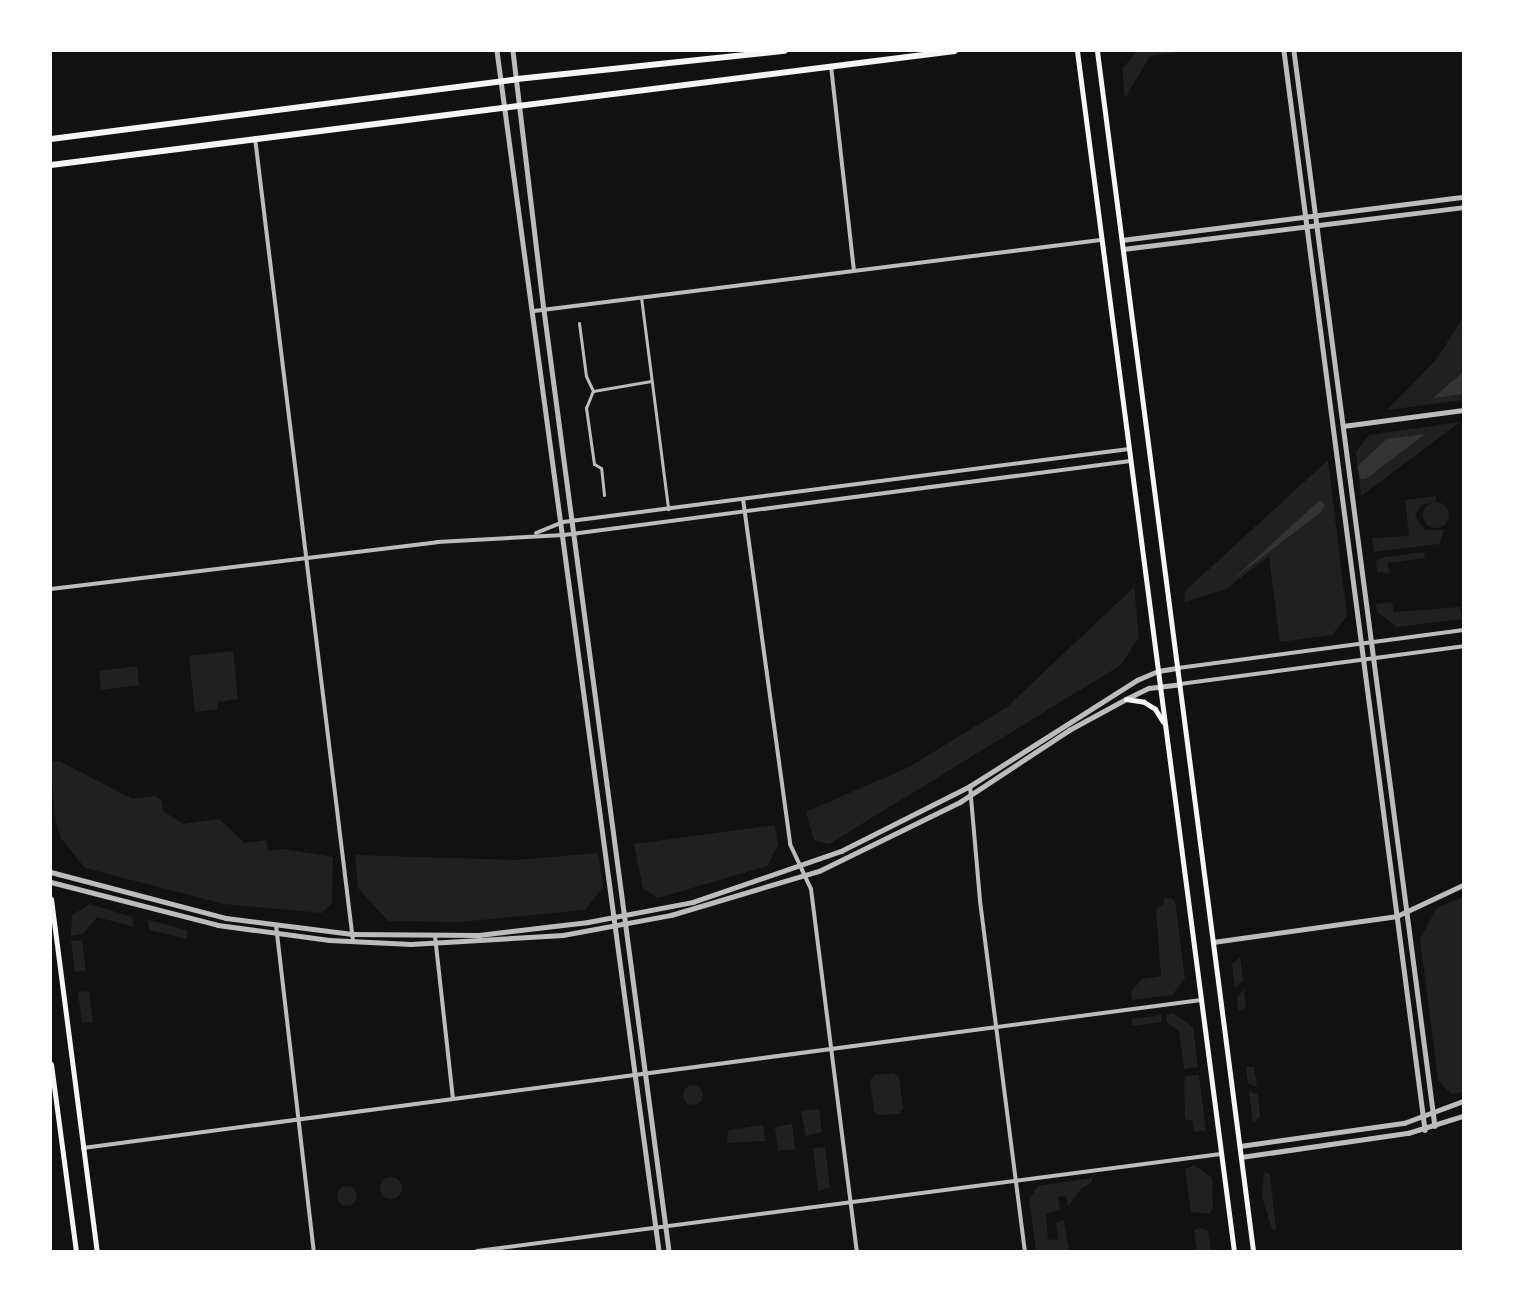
<!DOCTYPE html>
<style>
body{margin:0}
#map{position:relative;width:1514px;height:1302px;overflow:hidden;background:#111;font-family:"Archivo Narrow",sans-serif}
div>[style]{position:absolute}
[style*='--x']{left:calc(var(--x)*1px);top:calc(var(--y)*1px);width:calc(var(--w)*1px);rotate:calc(var(--a)*1deg)}
.green>*{inset:0;background:#202020}
.round{border-radius:50%}
.water>*{inset:0;background:#333}
.pedestrian>*{height:3px;margin:-1.5px;padding:0 1.5px;transform-origin:1.5px;border-radius:1.5px;background:#bcbcbc}
.minor>*{height:4px;margin:-2px;padding:0 2px;transform-origin:2px;border-radius:2px;background:#bcbcbc}
.tertiary>*{height:4.5px;margin:-2.25px;padding:0 2.25px;transform-origin:2.25px;border-radius:2.25px;background:#bcbcbc}
.secondary>*{height:5px;margin:-2.5px;padding:0 2.5px;transform-origin:2.5px;border-radius:2.5px;background:#f5f5f5}
.primary>*{height:6px;margin:-3px;padding:0 3px;transform-origin:3px;border-radius:3px;background:#f5f5f5}
span{translate:-50% -50%;white-space:nowrap;text-align:center;line-height:1.15;-webkit-text-stroke:4.5px #fff;paint-order:stroke}
.frame{position:absolute;inset:0;border:52px solid #fff;pointer-events:none}
</style>
<div id="map">
<div class="green">
<i style="clip-path:polygon(1137px 51px,1182px 51px,1150px 56px,1125px 98px,1122px 69px)"></i>
<i style="clip-path:polygon(1463px 318px,1463px 400px,1387px 410px,1436px 360px)"></i>
<i style="clip-path:polygon(1460px 422px,1361px 496px,1356px 452px,1369px 435px)"></i>
<i style="clip-path:polygon(1328px 460px,1347px 616px,1332px 635px,1280px 642px,1269px 556px,1226px 589px,1185px 602px,1184px 592px)"></i>
<i style="clip-path:polygon(1436px 496px,1436px 501px,1421px 505px,1415px 516px,1425px 530px,1444px 530px,1439px 544px,1374px 552px,1372px 538px,1409px 536px,1405px 500px)"></i>
<i class="round" style="left:1423px;top:502px;width:26px;height:26px"></i>
<i style="clip-path:polygon(1424px 552px,1425px 558px,1388px 563px,1389px 573px,1377px 572px,1376px 561px,1380px 558px)"></i>
<i style="clip-path:polygon(1134px 587px,1139px 637px,1121px 665px,829px 844px,814px 840px,806px 812px,909px 767px,1007px 707px)"></i>
<i style="clip-path:polygon(1392px 602px,1394px 612px,1460px 607px,1462px 619px,1397px 627px,1377px 612px,1376px 604px)"></i>
<i style="clip-path:polygon(233px 651px,238px 699px,218px 702px,218px 709px,195px 712px,189px 656px)"></i>
<i style="clip-path:polygon(137px 666px,139px 685px,101px 690px,99px 671px)"></i>
<i style="clip-path:polygon(59px 761px,133px 799px,155px 796px,162px 801px,163px 811px,183px 824px,219px 819px,245px 843px,266px 840px,268px 851px,284px 849px,333px 857px,332px 903px,322px 913px,224px 904px,85px 868px,61px 838px,55px 821px,51px 762px)"></i>
<i style="clip-path:polygon(775px 825px,778px 845px,767px 866px,658px 898px,643px 889px,634px 844px)"></i>
<i style="clip-path:polygon(598px 853px,603px 887px,585px 910px,459px 922px,388px 921px,358px 888px,355px 855px,516px 860px)"></i>
<i style="clip-path:polygon(1463px 897px,1463px 1092px,1451px 1094px,1438px 1080px,1420px 939px,1437px 908px)"></i>
<i style="clip-path:polygon(1171px 898px,1175px 901px,1185px 978px,1172px 995px,1132px 1000px,1131px 992px,1142px 979px,1161px 976px,1156px 909px,1164px 904px,1163px 899px)"></i>
<i style="clip-path:polygon(90px 904px,132px 917px,134px 927px,97px 917px,83px 934px,71px 936px,72px 915px)"></i>
<i style="clip-path:polygon(148px 920px,187px 930px,187px 939px,149px 930px)"></i>
<i style="clip-path:polygon(82px 940px,86px 970px,75px 972px,71px 941px)"></i>
<i style="clip-path:polygon(1240px 957px,1243px 980px,1235px 988px,1232px 964px)"></i>
<i style="clip-path:polygon(1244px 989px,1246px 1007px,1238px 1011px,1237px 998px)"></i>
<i style="clip-path:polygon(89px 991px,93px 1022px,82px 1023px,78px 992px)"></i>
<i style="clip-path:polygon(1173px 1013px,1193px 1027px,1198px 1067px,1184px 1069px,1179px 1031px,1167px 1022px,1166px 1015px)"></i>
<i style="clip-path:polygon(1161px 1015px,1162px 1022px,1132px 1026px,1132px 1019px)"></i>
<i style="clip-path:polygon(1246px 1067px,1254px 1067px,1257px 1087px,1248px 1083px)"></i>
<i style="clip-path:polygon(893px 1073px,899px 1077px,903px 1109px,899px 1114px,879px 1115px,874px 1112px,870px 1080px,875px 1075px)"></i>
<i style="clip-path:polygon(1199px 1075px,1206px 1130px,1194px 1132px,1193px 1121px,1185px 1119px,1184px 1085px,1185px 1076px)"></i>
<i class="round" style="left:683px;top:1085px;width:20px;height:20px"></i>
<i style="clip-path:polygon(1249px 1091px,1258px 1095px,1260px 1117px,1253px 1123px)"></i>
<i style="clip-path:polygon(819px 1109px,822px 1132px,806px 1136px,801px 1111px)"></i>
<i style="clip-path:polygon(792px 1124px,795px 1149px,778px 1151px,775px 1127px)"></i>
<i style="clip-path:polygon(763px 1125px,765px 1141px,727px 1143px,728px 1130px)"></i>
<i style="clip-path:polygon(825px 1147px,830px 1187px,818px 1191px,813px 1148px)"></i>
<i style="clip-path:polygon(1194px 1165px,1212px 1178px,1213px 1208px,1209px 1214px,1191px 1212px,1185px 1169px)"></i>
<i style="clip-path:polygon(1264px 1171px,1270px 1174px,1276px 1230px,1272px 1229px,1262px 1197px)"></i>
<i class="round" style="left:380px;top:1177px;width:22px;height:22px"></i>
<i style="clip-path:polygon(1092px 1178px,1092px 1182px,1081px 1189px,1068px 1206px,1066px 1196px,1058px 1197px,1060px 1209px,1046px 1215px,1048px 1240px,1058px 1239px,1056px 1223px,1064px 1220px,1069px 1251px,1036px 1251px,1029px 1199px,1038px 1186px)"></i>
<i class="round" style="left:337px;top:1186px;width:20px;height:20px"></i>
<i style="clip-path:polygon(1200px 1228px,1208px 1231px,1211px 1251px,1197px 1250px,1194px 1230px)"></i>
</div>
<div class="water">
<i style="clip-path:polygon(1463px 372px,1463px 394px,1433px 398px,1460px 375px)"></i>
<i style="clip-path:polygon(1425px 434px,1366px 479px,1360px 479px,1357px 466px,1387px 439px)"></i>
<i style="clip-path:polygon(1320px 500px,1325px 505px,1321px 512px,1231px 581px)"></i>
</div>
<div class="pedestrian">
<i style="--x:641;--y:297;--w:214;--a:82.7"></i>
<i style="--x:579;--y:323;--w:53;--a:82.5"></i>
<i style="--x:586;--y:376;--w:17;--a:65"></i>
<i style="--x:604;--y:495;--w:27;--a:-96"></i>
<i style="--x:601;--y:468;--w:8;--a:-150"></i>
<i style="--x:594;--y:464;--w:57;--a:-98.1"></i>
<i style="--x:586;--y:408;--w:18;--a:-68"></i>
<i style="--x:593;--y:391;--w:59;--a:-9.8"></i>
</div>
<div class="minor">
<i style="--x:831;--y:66;--w:205;--a:83.6"></i>
<i style="--x:255;--y:138;--w:809;--a:83.04"></i>
<i style="--x:534;--y:311;--w:571;--a:-7.14"></i>
<i style="--x:743;--y:499;--w:348;--a:82.2"></i>
<i style="--x:790;--y:844;--w:50;--a:65"></i>
<i style="--x:811;--y:889;--w:365;--a:82.8"></i>
<i style="--x:536;--y:533;--w:29;--a:-22"></i>
<i style="--x:563;--y:522;--w:571;--a:-7.35"></i>
<i style="--x:51;--y:589;--w:389;--a:-6.9"></i>
<i style="--x:437;--y:542;--w:127;--a:-3.2"></i>
<i style="--x:564;--y:535;--w:571;--a:-7.45"></i>
<i style="--x:1178;--y:668;--w:288;--a:-7.6"></i>
<i style="--x:1180;--y:684;--w:286;--a:-7.6"></i>
<i style="--x:970;--y:786;--w:115;--a:85"></i>
<i style="--x:980;--y:901;--w:353;--a:82.7"></i>
<i style="--x:276;--y:925;--w:328;--a:83.4"></i>
<i style="--x:435;--y:936;--w:164;--a:83.7"></i>
<i style="--x:83;--y:1148;--w:1128;--a:-7.54"></i>
<i style="--x:477;--y:1251;--w:750;--a:-7.43"></i>
</div>
<div class="tertiary">
<i style="--x:497;--y:51;--w:1211;--a:82.31"></i>
<i style="--x:513;--y:51;--w:261;--a:83.2"></i>
<i style="--x:544;--y:310;--w:949;--a:82.43"></i>
<i style="--x:1284;--y:51;--w:1088;--a:82.55"></i>
<i style="--x:1294;--y:51;--w:1084;--a:82.53"></i>
<i style="--x:1122;--y:240;--w:344;--a:-7.2"></i>
<i style="--x:1123;--y:249;--w:343;--a:-7"></i>
<i style="--x:1343;--y:426;--w:121;--a:-7.6"></i>
<i style="--x:51;--y:872;--w:181;--a:14.7"></i>
<i style="--x:226;--y:918;--w:127;--a:7.2"></i>
<i style="--x:352;--y:934;--w:127;--a:0.5"></i>
<i style="--x:479;--y:935;--w:110;--a:-6.8"></i>
<i style="--x:588;--y:922;--w:107;--a:-10.8"></i>
<i style="--x:693;--y:902;--w:157;--a:-19"></i>
<i style="--x:841;--y:851;--w:144;--a:-26.7"></i>
<i style="--x:970;--y:786;--w:198;--a:-32.4"></i>
<i style="--x:1137;--y:680;--w:23;--a:-23"></i>
<i style="--x:1158;--y:671;--w:20;--a:-9"></i>
<i style="--x:51;--y:882;--w:172;--a:14.4"></i>
<i style="--x:218;--y:925;--w:112;--a:7.7"></i>
<i style="--x:329;--y:940;--w:82;--a:2.8"></i>
<i style="--x:411;--y:944;--w:152;--a:-3.4"></i>
<i style="--x:563;--y:935;--w:110;--a:-10.5"></i>
<i style="--x:671;--y:915;--w:154;--a:-16.6"></i>
<i style="--x:819;--y:871;--w:157;--a:-26.1"></i>
<i style="--x:960;--y:802;--w:131;--a:-33.4"></i>
<i style="--x:1069;--y:730;--w:65;--a:-28.5"></i>
<i style="--x:1126;--y:699;--w:25;--a:-26"></i>
<i style="--x:1149;--y:688;--w:31;--a:-7"></i>
<i style="--x:1213;--y:942;--w:186;--a:-8"></i>
<i style="--x:1397;--y:916;--w:73;--a:-25.2"></i>
<i style="--x:1240;--y:1146;--w:166;--a:-8"></i>
<i style="--x:1404;--y:1123;--w:63;--a:-20.4"></i>
<i style="--x:1241;--y:1157;--w:169;--a:-8.2"></i>
<i style="--x:1408;--y:1133;--w:58;--a:-17.2"></i>
</div>
<div class="secondary">
<i style="--x:1077;--y:51;--w:1210;--a:82.55"></i>
<i style="--x:1097;--y:51;--w:1210;--a:82.59"></i>
<i style="--x:1126;--y:699;--w:18;--a:9"></i>
<i style="--x:1144;--y:702;--w:13;--a:32"></i>
<i style="--x:1155;--y:709;--w:15;--a:58"></i>
<i style="--x:51;--y:899;--w:355;--a:82.6"></i>
<i style="--x:51;--y:1064;--w:189;--a:82.4"></i>
</div>
<div class="primary">
<i style="--x:51;--y:139;--w:470;--a:-7.3"></i>
<i style="--x:517;--y:79;--w:269;--a:-6"></i>
<i style="--x:51;--y:165;--w:911;--a:-7.19"></i>
</div>
<div class="frame"></div>
</div>
